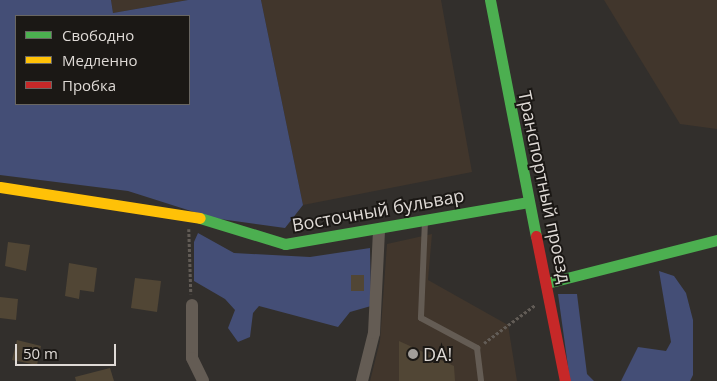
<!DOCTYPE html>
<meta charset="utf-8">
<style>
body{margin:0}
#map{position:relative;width:717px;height:381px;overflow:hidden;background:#322f2c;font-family:"Open Sans",sans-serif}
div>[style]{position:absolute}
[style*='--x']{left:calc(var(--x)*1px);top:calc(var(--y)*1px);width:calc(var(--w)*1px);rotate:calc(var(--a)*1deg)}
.built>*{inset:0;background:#41362c}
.green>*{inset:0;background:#444e76}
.building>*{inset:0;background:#514635}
.path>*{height:2.5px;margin-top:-1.25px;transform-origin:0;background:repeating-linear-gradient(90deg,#625c56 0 2.5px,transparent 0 5px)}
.lane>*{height:6px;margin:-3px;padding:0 3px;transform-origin:3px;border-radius:3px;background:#645c54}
.street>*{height:12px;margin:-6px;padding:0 6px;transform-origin:6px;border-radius:6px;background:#645c54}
.fast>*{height:11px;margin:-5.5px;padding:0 5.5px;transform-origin:5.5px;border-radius:5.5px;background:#4caf50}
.slow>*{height:11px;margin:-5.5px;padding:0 5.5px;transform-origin:5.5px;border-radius:5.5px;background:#ffc107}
.jam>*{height:11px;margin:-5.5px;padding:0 5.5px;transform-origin:5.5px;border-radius:5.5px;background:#c62828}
.dots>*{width:14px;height:14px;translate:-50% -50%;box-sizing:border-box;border:2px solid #1b1815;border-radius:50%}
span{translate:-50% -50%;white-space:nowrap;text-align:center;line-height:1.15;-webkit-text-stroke:4px #1b1815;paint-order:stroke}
.street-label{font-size:18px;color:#dfdad6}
.poi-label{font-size:18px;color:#dfdad6}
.left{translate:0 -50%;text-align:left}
.legend{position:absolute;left:15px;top:15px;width:175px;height:90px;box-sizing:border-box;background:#1b1815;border:1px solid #696662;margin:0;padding:6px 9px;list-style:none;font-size:15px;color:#dfdad6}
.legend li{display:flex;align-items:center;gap:10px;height:25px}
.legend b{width:25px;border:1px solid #696662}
.scale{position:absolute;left:15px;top:344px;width:101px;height:22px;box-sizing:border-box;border:2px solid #dfdad6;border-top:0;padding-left:6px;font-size:15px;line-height:18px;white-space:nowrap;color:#dfdad6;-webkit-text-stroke:4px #1b1815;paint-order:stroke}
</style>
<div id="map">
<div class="built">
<i style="clip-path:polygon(111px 0,188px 0,113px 13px)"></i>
<i style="clip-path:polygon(261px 0,441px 0,472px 172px,303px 205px)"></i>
<i style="clip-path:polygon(604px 0,717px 0,717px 129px,680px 124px)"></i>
<i style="clip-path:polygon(432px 234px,428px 280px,508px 325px,517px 381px,370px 381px,380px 341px,387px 244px)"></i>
</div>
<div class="green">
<i style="clip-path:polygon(evenodd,0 0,111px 0,113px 13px,188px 0,261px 0,303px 205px,285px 228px,213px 218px,128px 191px,0 175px,0 0,16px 16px,189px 16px,189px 104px,16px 104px,16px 16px)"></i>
<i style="clip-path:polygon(198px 233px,234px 253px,310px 257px,370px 248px,371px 306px,350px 312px,338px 327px,259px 306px,253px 313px,250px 337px,238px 342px,228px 328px,235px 310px,225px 299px,194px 281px,194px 242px)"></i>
<i style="clip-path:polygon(659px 271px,674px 276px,686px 293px,693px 320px,693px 375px,690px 381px,621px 381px,638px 347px,666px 351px,671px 342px)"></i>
<i style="clip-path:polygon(558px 294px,577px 294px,587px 374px,594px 381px,570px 381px)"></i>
</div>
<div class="building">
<i style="clip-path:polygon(8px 242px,30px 245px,26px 271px,5px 266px)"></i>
<i style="clip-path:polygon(69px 263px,97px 268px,94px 292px,80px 290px,79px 299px,65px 296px)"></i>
<i style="clip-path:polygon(351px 275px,364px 275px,364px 291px,351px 291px)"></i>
<i style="clip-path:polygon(135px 278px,161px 281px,157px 312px,131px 308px)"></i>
<i style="clip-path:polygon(0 297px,18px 299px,16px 320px,0 318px)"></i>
<i style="clip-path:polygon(17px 340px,41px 346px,37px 365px,12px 360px)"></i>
<i style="clip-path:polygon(399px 341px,454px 366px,455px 381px,399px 381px)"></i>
<i style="clip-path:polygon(110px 368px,114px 381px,76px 381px,75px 377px)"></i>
</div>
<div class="path">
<i style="--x:189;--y:229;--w:65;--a:88.2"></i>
<i style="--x:484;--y:343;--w:64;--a:-36.7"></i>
</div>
<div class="lane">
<i style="--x:425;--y:221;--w:97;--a:92.4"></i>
<i style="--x:421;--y:318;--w:64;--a:28.2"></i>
<i style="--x:477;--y:348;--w:33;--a:83"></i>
</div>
<div class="street">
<i style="--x:192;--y:305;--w:53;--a:90"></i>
<i style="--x:192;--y:358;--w:25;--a:64"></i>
<i style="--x:362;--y:381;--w:49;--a:-76"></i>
<i style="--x:374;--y:333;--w:103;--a:-87.2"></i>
</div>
<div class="fast">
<i style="--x:490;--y:0;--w:240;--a:79"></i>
<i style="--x:200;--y:218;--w:89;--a:17"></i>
<i style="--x:285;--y:244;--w:247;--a:-9.8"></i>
<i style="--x:547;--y:283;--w:175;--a:-14.2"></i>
</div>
<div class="slow">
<i style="--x:0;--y:187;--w:202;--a:8.8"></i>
</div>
<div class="jam">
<i style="--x:536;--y:236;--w:148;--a:78.7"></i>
</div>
<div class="dots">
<i style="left:413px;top:354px;background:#a29e9a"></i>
</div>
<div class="street-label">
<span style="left:545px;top:187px;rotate:78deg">Транспортный проезд</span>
<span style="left:378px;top:210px;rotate:-10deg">Восточный бульвар</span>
</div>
<div class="poi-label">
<span class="left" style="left:423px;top:354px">DA!</span>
</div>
<ul class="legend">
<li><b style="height:6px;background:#4caf50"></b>Свободно</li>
<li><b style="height:6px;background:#ffc107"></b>Медленно</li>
<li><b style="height:6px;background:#c62828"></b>Пробка</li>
</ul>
<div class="scale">50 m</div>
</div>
